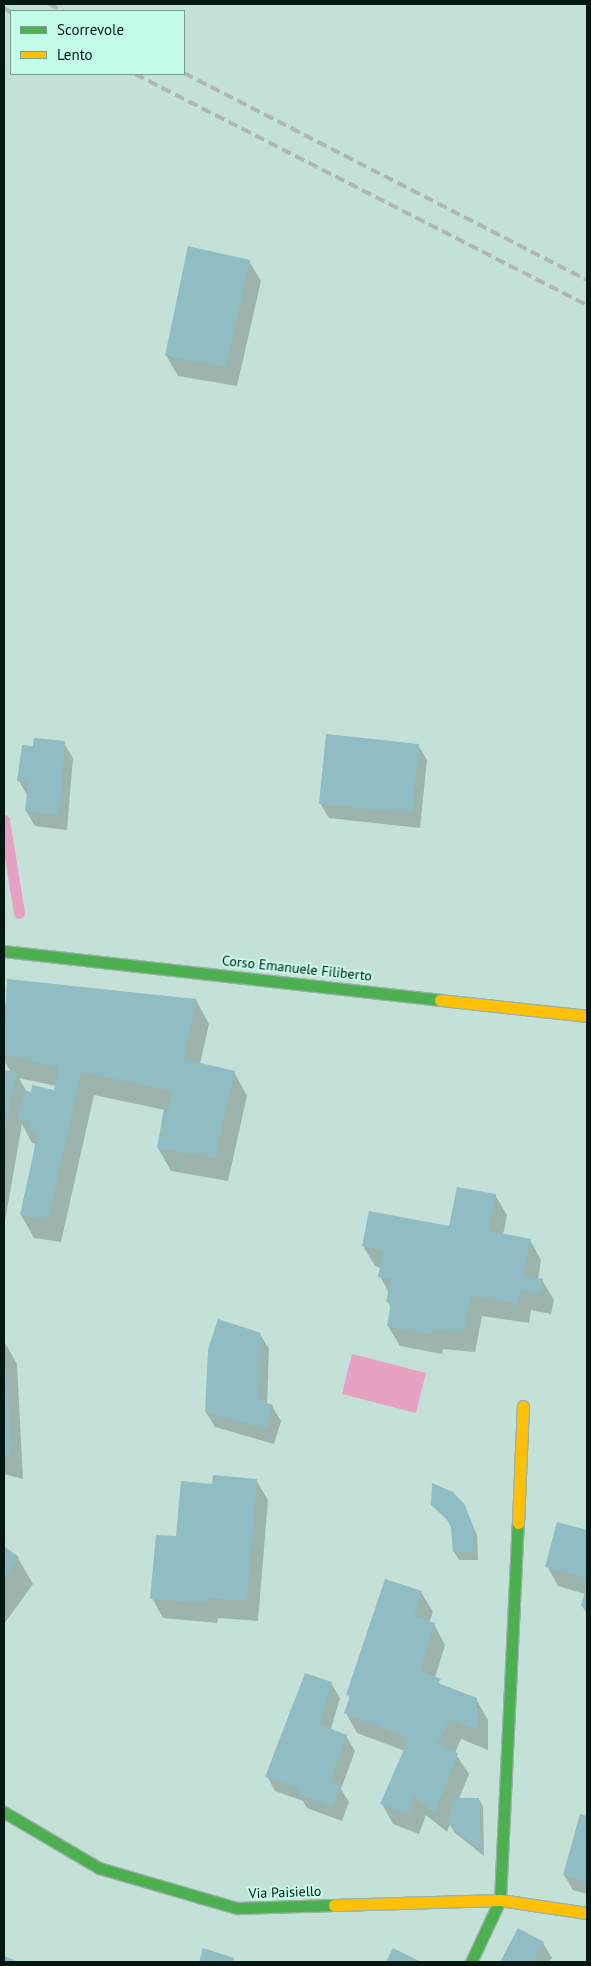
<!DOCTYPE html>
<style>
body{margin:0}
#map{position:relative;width:591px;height:1966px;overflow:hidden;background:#c4e1d8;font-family:"PT Sans",sans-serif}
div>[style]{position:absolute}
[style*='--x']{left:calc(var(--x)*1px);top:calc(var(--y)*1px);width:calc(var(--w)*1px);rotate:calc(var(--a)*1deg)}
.water>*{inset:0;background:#e7a1c1}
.shadow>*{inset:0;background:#0003}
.stream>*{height:11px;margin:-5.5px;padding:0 5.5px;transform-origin:5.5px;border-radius:5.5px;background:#e7a1c1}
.building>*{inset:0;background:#90bcc4}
.roads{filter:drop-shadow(1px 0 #9ab1aa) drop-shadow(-1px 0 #9ab1aa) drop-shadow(0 1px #9ab1aa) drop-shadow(0 -1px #9ab1aa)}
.fast>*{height:11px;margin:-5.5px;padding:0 5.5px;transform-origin:5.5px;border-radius:5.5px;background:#4caf50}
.slow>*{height:11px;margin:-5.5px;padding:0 5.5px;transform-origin:5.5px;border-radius:5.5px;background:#ffc107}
.rail>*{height:4px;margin-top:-2px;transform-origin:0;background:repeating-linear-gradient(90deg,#b0b6b4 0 10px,transparent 0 15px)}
span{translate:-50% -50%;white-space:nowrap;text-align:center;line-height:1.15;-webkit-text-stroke:4px #c4fbe9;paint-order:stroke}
.street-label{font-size:14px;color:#041813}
.frame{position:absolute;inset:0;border:5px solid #041813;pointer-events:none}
.legend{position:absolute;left:10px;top:10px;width:175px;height:65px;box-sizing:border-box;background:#c4fbe9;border:1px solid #77a093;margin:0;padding:6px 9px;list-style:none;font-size:15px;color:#041813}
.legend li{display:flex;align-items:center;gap:10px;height:25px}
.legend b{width:25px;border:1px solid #77a093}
</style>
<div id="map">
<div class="water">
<i style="clip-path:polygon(352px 1354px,426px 1373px,416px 1413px,342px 1394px)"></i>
</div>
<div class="shadow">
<i style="clip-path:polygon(249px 261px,261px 281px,237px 386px,178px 376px,166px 355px)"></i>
<i style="clip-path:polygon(64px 743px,73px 758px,67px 830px,35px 826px,26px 811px,28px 797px,19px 781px,34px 747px)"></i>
<i style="clip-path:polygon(418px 745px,427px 760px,420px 828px,329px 818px,320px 803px)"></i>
<i style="clip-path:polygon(evenodd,8px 980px,196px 1000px,209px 1024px,200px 1064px,234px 1072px,247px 1096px,228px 1181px,171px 1171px,158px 1148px,165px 1110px,94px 1095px,61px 1242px,34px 1238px,21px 1215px,37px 1144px,32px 1143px,22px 1124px,4px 1227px,5px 1343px,17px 1364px,23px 1479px,4px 1474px,4px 1071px,11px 1072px,4px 1061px,4px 1018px,8px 980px,19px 1078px,56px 1086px,55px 1091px,27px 1092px,19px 1078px)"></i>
<i style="clip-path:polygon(495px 1195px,507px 1215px,503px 1235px,530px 1240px,541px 1260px,538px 1279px,542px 1280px,554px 1300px,551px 1314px,531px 1310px,529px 1323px,482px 1316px,475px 1352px,443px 1349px,442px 1354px,400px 1346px,388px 1326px,391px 1308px,388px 1302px,389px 1293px,380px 1276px,381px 1268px,375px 1266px,363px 1246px,450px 1228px)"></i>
<i style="clip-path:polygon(260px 1334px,269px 1349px,267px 1404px,272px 1406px,281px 1421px,274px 1444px,215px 1427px,206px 1412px)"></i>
<i style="clip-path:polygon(256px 1480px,268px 1500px,258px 1621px,218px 1618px,217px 1623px,163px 1618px,152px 1598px,213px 1485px)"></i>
<i style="clip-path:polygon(432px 1505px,464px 1506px,477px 1535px,478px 1560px,459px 1560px,454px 1552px,452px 1525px)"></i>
<i style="clip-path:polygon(558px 1524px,587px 1532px,587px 1614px,582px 1606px,585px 1594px,558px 1586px,547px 1566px)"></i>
<i style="clip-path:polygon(4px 1548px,18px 1558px,33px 1584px,4px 1624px)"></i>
<i style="clip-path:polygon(421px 1592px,433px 1612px,429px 1623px,434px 1624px,445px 1645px,435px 1678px,443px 1687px,476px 1699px,488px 1720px,488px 1750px,461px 1739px,455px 1753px,469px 1774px,459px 1799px,479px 1799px,483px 1807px,484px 1856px,454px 1832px,450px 1824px,447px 1832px,426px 1815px,419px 1834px,393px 1824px,382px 1804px,405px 1751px,357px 1733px,346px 1713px,350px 1699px,348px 1694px)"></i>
<i style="clip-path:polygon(331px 1683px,340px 1698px,331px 1729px,346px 1736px,355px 1751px,341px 1789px,349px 1802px,342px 1821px,307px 1808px,303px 1801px,275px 1791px,267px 1776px)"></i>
<i style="clip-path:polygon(581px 1815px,587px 1817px,587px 1894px,573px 1890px,564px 1875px)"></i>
<i style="clip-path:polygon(519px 1930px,543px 1943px,552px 1958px,549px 1962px,502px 1962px)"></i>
</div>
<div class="stream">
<i style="--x:4;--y:820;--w:94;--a:80.8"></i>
</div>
<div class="building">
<i style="clip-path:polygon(188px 246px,250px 260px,226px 367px,165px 356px)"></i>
<i style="clip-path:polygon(326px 734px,419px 744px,412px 813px,319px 804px)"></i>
<i style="clip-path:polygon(34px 738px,65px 741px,59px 815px,25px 811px,28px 782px,17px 781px,22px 745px,33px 746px)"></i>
<i style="clip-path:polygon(7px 979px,196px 999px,184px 1059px,235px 1071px,215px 1158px,157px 1148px,164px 1108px,169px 1109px,172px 1091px,81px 1072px,48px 1220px,20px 1215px,38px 1132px,28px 1129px,30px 1122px,18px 1119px,24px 1090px,31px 1092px,32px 1085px,54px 1090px,59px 1067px,4px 1055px)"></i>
<i style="clip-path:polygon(4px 1070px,17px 1072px,5px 1125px,4px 1125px)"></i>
<i style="clip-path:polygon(457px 1187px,496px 1194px,489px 1231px,531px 1239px,523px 1275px,543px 1279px,540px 1295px,520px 1290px,518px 1304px,471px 1296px,464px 1332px,432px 1330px,430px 1335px,387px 1326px,391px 1303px,386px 1302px,391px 1279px,378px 1277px,383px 1250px,362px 1246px,369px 1211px,449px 1226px)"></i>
<i style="clip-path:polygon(218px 1319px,261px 1333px,259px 1400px,273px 1405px,266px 1429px,205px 1412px,208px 1350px)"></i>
<i style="clip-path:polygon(4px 1351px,12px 1445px,10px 1456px,4px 1455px)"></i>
<i style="clip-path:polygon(213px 1475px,257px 1479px,247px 1601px,207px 1598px,206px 1603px,150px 1599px,156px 1535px,176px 1536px,181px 1481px,212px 1484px)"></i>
<i style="clip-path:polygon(432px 1483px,453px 1492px,465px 1505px,473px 1526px,474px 1552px,453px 1552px,451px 1528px,447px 1519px,431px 1505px)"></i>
<i style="clip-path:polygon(557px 1522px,587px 1530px,587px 1578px,545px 1567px)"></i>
<i style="clip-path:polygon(4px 1546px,19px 1557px,4px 1578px)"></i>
<i style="clip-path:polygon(385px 1579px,422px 1591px,414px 1616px,435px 1623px,420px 1670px,441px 1679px,438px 1683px,477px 1698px,477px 1730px,450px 1719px,440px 1741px,434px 1743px,458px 1753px,435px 1813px,414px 1796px,408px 1814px,380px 1804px,409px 1738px,344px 1713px,350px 1696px,346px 1695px)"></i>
<i style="clip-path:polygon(587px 1585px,587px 1607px,581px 1606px)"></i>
<i style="clip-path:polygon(305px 1673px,332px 1682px,320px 1725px,347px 1735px,330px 1782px,341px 1786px,333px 1807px,297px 1794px,299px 1788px,265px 1777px)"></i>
<i style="clip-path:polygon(454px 1798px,479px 1798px,481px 1850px,448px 1824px)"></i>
<i style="clip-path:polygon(580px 1814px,587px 1816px,587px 1882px,563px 1875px)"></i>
<i style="clip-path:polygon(518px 1928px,544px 1942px,533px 1962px,500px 1962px)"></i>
<i style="clip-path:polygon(203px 1948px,234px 1958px,233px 1962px,199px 1962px)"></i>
<i style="clip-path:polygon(393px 1948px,421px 1962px,386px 1962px)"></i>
<i style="clip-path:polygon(4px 1956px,19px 1962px,4px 1962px)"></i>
</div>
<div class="roads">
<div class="fast">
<i style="--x:4;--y:951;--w:439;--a:6.4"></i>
<i style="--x:4;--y:1812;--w:110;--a:30.5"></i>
<i style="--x:99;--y:1868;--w:144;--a:16.2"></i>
<i style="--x:237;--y:1908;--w:97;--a:-1.8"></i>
<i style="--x:471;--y:1962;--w:68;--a:-64.9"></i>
<i style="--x:500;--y:1900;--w:377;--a:-87.3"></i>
</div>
<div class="slow">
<i style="--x:440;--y:1000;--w:148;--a:6.2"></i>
<i style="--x:518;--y:1523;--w:117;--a:-87.6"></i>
<i style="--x:334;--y:1905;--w:166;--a:-1.7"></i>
<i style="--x:500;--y:1900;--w:88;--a:8.5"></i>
</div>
</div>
<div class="rail">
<i style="--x:49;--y:4;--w:16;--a:27"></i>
<i style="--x:4;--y:8;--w:8;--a:30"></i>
<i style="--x:184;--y:73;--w:453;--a:27.2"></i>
<i style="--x:135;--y:74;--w:508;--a:27.07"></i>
</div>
<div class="street-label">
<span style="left:297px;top:968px;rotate:6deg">Corso Emanuele Filiberto</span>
<span style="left:285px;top:1892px;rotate:-2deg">Via Paisiello</span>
</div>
<div class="frame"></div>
<ul class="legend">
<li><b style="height:6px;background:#4caf50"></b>Scorrevole</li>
<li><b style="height:6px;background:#ffc107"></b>Lento</li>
</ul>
</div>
